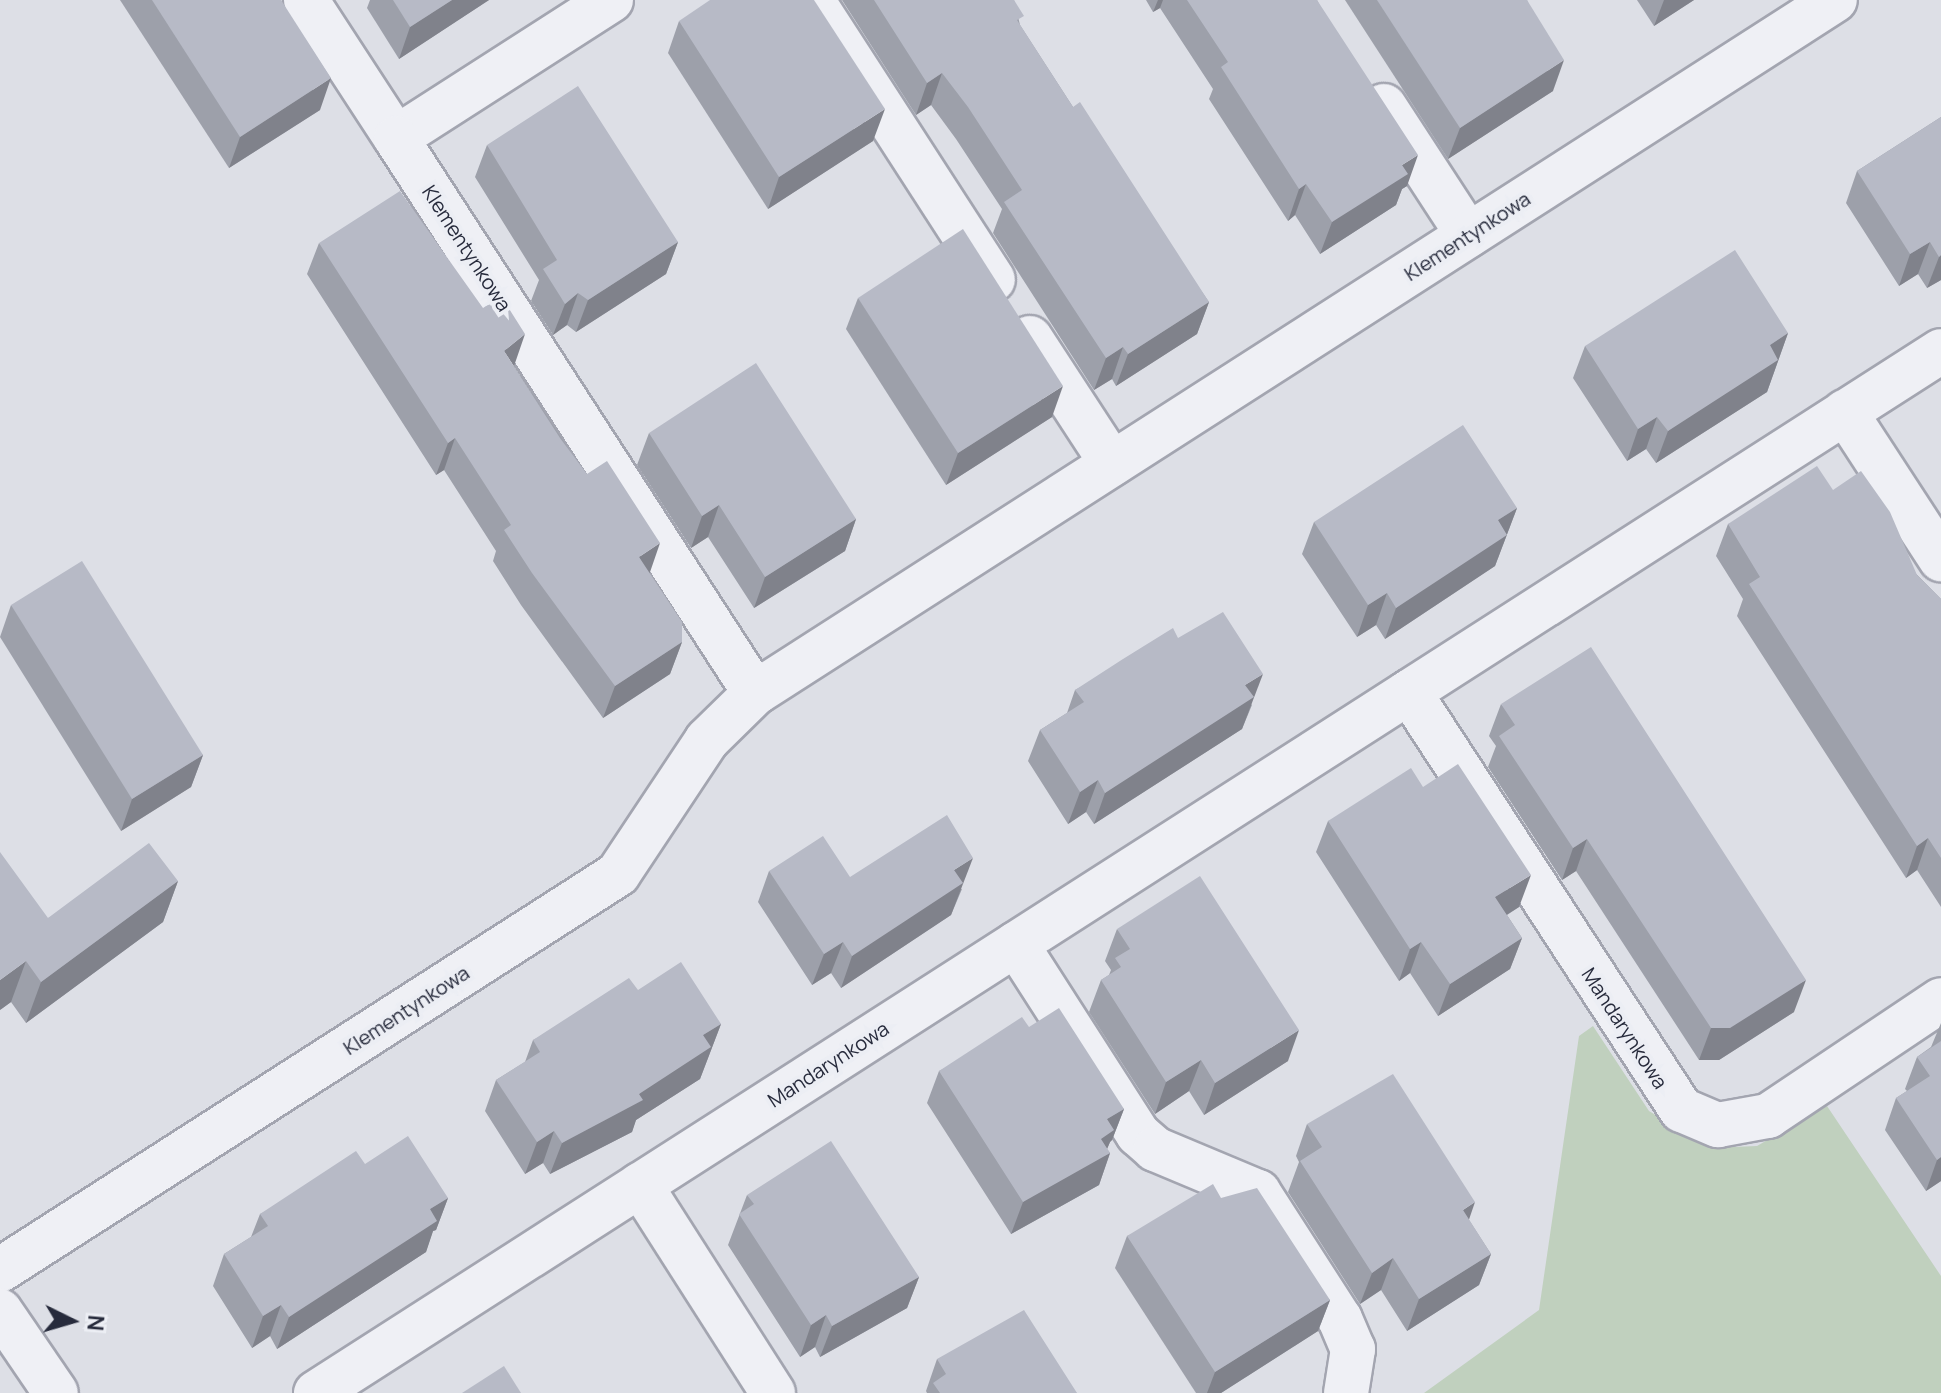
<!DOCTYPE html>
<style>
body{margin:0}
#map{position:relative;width:1941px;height:1393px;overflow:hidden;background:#dddfe6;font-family:Manrope,sans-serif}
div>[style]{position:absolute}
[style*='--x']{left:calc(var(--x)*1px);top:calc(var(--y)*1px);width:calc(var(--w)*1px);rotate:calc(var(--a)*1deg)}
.green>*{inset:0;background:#c0d0be}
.roads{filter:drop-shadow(2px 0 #a3a5b0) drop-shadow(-2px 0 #a3a5b0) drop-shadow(0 2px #a3a5b0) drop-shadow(0 -2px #a3a5b0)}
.minor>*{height:44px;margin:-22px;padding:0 22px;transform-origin:22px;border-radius:22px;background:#eff0f5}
.wall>*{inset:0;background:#9da0aa}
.shaded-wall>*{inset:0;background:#80828b}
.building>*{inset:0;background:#b7bac6}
span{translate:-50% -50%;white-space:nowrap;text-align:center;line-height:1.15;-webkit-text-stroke:8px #eceef4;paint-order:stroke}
.street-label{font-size:20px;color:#272b3c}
.north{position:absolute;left:32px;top:1281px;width:80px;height:80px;-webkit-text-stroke:6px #eceef4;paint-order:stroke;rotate:95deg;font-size:22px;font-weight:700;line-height:32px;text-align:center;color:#272b3c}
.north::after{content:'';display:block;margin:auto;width:28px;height:36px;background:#272b3c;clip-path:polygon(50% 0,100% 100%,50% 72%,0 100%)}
</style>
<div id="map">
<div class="green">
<i style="clip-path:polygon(1593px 1026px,1649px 1111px,1709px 1148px,1757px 1146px,1827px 1106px,1941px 1276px,1941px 1393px,1424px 1393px,1539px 1310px,1579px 1036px)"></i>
</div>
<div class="roads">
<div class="minor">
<i style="--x:306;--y:0;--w:165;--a:56.9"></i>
<i style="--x:611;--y:0;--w:255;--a:147.3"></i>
<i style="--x:396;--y:138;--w:661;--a:57.1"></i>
<i style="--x:812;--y:0;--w:333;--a:57.1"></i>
<i style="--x:1384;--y:106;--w:154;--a:56.9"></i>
<i style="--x:1030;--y:338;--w:150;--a:56.9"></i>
<i style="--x:1845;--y:412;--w:176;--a:56.9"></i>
<i style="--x:1409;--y:692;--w:499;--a:56.9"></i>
<i style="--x:1682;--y:1110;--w:39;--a:23"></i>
<i style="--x:1718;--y:1125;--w:51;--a:-10.2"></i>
<i style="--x:1768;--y:1116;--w:208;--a:-33.8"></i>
<i style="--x:1016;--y:944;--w:226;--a:57.3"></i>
<i style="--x:1138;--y:1134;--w:23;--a:41"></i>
<i style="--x:1155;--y:1149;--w:112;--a:22.7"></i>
<i style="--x:1258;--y:1192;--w:151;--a:57.2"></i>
<i style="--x:1340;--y:1319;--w:33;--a:67"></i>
<i style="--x:1353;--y:1349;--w:45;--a:99"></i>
<i style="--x:640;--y:1185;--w:247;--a:57.4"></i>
<i style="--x:0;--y:1270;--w:734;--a:-32.65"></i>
<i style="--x:618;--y:874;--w:161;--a:-56.4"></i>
<i style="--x:707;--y:740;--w:67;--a:-44.4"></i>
<i style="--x:755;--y:693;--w:1283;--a:-32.69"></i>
<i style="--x:0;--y:1311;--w:99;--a:55.7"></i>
<i style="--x:316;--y:1393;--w:1930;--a:-32.67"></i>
</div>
</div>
<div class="wall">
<i style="clip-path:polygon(120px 0,281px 0,320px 110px,229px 168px)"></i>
<i style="clip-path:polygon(370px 0,489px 0,399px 59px,367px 8px)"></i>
<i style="clip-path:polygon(842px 0,1014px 0,1020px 25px,1073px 107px,1209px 302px,1197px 334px,1116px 386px,1112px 379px,1094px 390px,993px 233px,1002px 209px,956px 139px,931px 105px,916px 115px)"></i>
<i style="clip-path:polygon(1146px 0,1317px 0,1407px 186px,1402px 189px,1396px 205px,1320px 254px,1295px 215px,1288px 221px,1209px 99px,1213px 89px,1160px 8px,1153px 12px)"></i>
<i style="clip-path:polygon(1345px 0,1527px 0,1553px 91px,1448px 159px)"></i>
<i style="clip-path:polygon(1637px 0,1694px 0,1654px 26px)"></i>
<i style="clip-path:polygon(679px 21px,873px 141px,768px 209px,668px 53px)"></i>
<i style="clip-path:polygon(1941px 117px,1941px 280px,1927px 288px,1918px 274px,1899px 286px,1846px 203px,1857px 171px)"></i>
<i style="clip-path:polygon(487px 145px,678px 242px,666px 274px,576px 332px,567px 325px,553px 335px,531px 301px,539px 280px,475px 177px)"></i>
<i style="clip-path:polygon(319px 243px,514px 366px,650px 573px,682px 642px,670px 674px,603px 718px,521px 605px,493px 561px,496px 551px,444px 470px,436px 475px,307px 274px)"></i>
<i style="clip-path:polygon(858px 298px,1052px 417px,946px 485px,846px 329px)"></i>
<i style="clip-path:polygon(1788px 333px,1767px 392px,1656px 463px,1646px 449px,1627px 461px,1573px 378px,1585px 346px)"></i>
<i style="clip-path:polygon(649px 433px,856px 519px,845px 551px,754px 608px,708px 537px,691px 548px,637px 465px)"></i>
<i style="clip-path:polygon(1833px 490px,1941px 599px,1941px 907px,1917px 870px,1906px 878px,1737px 616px,1743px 599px,1716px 556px,1728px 524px)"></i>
<i style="clip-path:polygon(1517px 508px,1495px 566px,1385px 639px,1376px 625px,1357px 637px,1302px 554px,1314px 522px)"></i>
<i style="clip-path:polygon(11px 605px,203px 755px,191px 787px,121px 831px,0 637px)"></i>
<i style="clip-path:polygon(1178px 638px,1252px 705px,1242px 729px,1094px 824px,1086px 812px,1068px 824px,1028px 761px,1040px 730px,1067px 713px,1075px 690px)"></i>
<i style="clip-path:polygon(1501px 704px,1794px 1012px,1719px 1060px,1699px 1060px,1576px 871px,1562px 880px,1488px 767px,1496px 746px,1489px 736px)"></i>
<i style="clip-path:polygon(1423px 787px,1519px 907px,1507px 915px,1522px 938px,1510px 969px,1438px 1016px,1410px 973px,1399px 981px,1316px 852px,1328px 821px)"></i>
<i style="clip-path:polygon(769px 871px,850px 877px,962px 889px,951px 915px,841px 988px,831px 973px,812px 985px,758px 902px)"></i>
<i style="clip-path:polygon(178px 881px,163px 922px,26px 1023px,11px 1002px,0 1010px,48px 918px)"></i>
<i style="clip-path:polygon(1117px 929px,1288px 1061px,1204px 1115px,1189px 1091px,1155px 1114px,1089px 1012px,1101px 980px,1109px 975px,1111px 970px,1105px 961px)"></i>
<i style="clip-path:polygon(638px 990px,721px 1024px,700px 1079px,636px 1120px,632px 1132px,550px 1174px,543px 1163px,525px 1174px,485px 1111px,496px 1080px,525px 1062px,533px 1040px)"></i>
<i style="clip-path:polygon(1941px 1023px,1941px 1181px,1926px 1191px,1885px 1130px,1896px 1098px,1907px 1091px,1905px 1089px,1917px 1057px,1931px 1047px)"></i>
<i style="clip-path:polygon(1029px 1027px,1124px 1109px,1112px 1140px,1110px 1142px,1107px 1149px,1110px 1153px,1099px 1185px,1011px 1234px,927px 1103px,939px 1071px)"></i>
<i style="clip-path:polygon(1307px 1124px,1469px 1220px,1491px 1254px,1479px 1285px,1407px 1331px,1381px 1290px,1360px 1304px,1288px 1192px,1299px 1162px,1296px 1156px)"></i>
<i style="clip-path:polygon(365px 1164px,448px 1198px,436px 1230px,433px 1231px,426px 1252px,277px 1349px,270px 1336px,252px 1348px,213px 1286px,224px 1254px,251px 1237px,260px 1214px)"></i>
<i style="clip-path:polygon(747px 1195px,919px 1277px,907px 1308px,820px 1357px,815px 1347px,800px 1357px,728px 1245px)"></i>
<i style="clip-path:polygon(1221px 1198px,1330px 1300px,1318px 1331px,1221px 1393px,1196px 1393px,1115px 1268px,1127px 1236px)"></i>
<i style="clip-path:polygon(937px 1359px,1077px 1393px,927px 1393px,926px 1391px)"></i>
</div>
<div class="shaded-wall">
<i style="clip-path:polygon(452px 0,489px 0,399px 59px,410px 27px)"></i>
<i style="clip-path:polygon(1158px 0,1163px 0,1160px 8px,1153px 12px)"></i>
<i style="clip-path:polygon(1664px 0,1694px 0,1654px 26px)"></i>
<i style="clip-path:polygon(1564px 60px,1553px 91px,1448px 159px,1460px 128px)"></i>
<i style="clip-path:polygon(942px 73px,931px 105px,916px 115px,927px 83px)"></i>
<i style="clip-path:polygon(331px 78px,320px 110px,229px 168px,240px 137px)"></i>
<i style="clip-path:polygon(885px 109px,873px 141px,768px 209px,779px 177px)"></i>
<i style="clip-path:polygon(1418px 155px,1407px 186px,1402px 189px,1396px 205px,1320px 254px,1332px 222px,1402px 165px)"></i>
<i style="clip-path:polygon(1306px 184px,1295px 215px,1288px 221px,1299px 189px)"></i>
<i style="clip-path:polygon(678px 242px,666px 274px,576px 332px,588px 300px)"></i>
<i style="clip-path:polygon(1930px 242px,1918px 274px,1899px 286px,1910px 254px)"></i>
<i style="clip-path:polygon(1941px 255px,1941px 280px,1927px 288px,1939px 257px)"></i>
<i style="clip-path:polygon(578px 293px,567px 325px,553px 335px,565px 304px)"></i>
<i style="clip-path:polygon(1209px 302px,1197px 334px,1116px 386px,1128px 354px)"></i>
<i style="clip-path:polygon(1788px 333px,1767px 392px,1656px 463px,1668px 431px,1770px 345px)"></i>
<i style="clip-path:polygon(525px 334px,514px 366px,504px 351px)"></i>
<i style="clip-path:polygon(1123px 347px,1112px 379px,1094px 390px,1106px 358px)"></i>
<i style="clip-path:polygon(1063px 386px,1052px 417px,946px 485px,958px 453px)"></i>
<i style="clip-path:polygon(1657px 417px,1646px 449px,1627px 461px,1638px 429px)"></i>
<i style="clip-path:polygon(455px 438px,444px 470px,436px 475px,448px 443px)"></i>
<i style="clip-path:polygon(719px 505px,708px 537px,691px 548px,702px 516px)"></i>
<i style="clip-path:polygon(1517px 508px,1495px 566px,1385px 639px,1396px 608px,1498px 520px)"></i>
<i style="clip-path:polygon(856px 519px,845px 551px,754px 608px,765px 577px)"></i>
<i style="clip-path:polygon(660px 543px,649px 575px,639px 557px)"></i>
<i style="clip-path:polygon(1387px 593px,1376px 625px,1357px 637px,1368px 605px)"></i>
<i style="clip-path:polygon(682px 642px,670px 674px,603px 718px,615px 686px)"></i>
<i style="clip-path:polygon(1263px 674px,1242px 729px,1094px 824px,1105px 793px,1245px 685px)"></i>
<i style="clip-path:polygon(203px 755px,191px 787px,121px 831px,132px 799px)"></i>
<i style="clip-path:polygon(1098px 780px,1086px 812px,1068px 824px,1080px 792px)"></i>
<i style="clip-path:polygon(1928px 838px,1917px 870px,1906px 878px,1917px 846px)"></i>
<i style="clip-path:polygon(1587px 839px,1576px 871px,1562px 880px,1573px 848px)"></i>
<i style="clip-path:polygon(973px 858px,951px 915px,841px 988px,852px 956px,954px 870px)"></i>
<i style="clip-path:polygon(1531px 875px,1519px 907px,1484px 929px,1495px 897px)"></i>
<i style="clip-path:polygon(178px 881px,163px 922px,26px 1023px,41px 982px)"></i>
<i style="clip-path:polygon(1522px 938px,1510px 969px,1438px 1016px,1450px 984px)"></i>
<i style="clip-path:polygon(843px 942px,831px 973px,812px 985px,824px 954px)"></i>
<i style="clip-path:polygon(1421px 942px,1410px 973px,1399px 981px,1410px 949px)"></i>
<i style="clip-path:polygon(26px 961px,11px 1002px,0 1010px,0 980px)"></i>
<i style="clip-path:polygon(1806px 980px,1794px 1012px,1719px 1060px,1699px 1060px,1711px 1028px)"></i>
<i style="clip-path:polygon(721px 1024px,700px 1079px,636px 1120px,632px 1132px,550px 1174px,562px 1143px,639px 1094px,703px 1035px)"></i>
<i style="clip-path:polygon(1299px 1030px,1288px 1061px,1204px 1115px,1215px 1083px)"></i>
<i style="clip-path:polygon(1201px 1060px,1189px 1091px,1155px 1114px,1166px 1082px)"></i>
<i style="clip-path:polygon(1124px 1109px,1112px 1140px,1110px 1142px,1104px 1156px,1110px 1153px,1099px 1185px,1011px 1234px,1023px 1202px,1107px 1119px)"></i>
<i style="clip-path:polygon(554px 1131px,543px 1163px,525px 1174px,537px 1142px)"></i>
<i style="clip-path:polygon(1941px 1157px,1941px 1181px,1926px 1191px,1937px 1160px)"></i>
<i style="clip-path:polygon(448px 1198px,436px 1230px,433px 1231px,426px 1252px,277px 1349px,289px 1317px,430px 1209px)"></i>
<i style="clip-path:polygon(1475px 1202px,1464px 1234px,1463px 1210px)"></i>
<i style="clip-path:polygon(1491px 1254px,1479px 1285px,1407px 1331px,1419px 1299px)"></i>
<i style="clip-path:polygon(1393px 1258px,1381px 1290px,1360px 1304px,1372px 1273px)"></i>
<i style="clip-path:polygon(919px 1277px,907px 1308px,820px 1357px,832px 1326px)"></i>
<i style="clip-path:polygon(1330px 1300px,1318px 1331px,1221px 1393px,1207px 1393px,1215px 1372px)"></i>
<i style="clip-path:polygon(281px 1305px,270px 1336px,252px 1348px,263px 1316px)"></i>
<i style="clip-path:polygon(826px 1315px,815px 1347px,800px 1357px,811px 1325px)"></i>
</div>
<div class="building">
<i style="clip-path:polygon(152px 0,281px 0,331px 78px,240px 137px)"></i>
<i style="clip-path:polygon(393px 0,452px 0,410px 27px)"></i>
<i style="clip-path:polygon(710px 0,814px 0,885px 109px,779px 177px,679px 21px)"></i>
<i style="clip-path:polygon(874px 0,1014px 0,1024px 16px,1017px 20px,1073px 107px,1080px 102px,1209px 302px,1128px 354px,1123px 347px,1106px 358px,1004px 202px,1022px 190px,968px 107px,942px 73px,927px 83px)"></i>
<i style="clip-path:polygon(1187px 0,1317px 0,1418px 155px,1402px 165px,1408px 174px,1332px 222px,1306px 184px,1299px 189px,1221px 67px,1228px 62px)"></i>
<i style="clip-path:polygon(1377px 0,1527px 0,1564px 60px,1460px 128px)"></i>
<i style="clip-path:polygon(578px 86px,678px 242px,588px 300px,578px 293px,565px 304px,543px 269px,557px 260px,487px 145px)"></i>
<i style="clip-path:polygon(1941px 117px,1941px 255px,1939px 257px,1930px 242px,1910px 254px,1857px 171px)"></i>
<i style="clip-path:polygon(400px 191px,483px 308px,501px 296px,525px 334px,504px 351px,560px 438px,587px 474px,607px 461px,660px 543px,639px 557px,682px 622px,682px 642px,615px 686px,532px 573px,504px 530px,511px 525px,455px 438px,448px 443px,319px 243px)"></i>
<i style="clip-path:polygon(963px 229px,1063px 386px,958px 453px,858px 298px)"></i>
<i style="clip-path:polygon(1735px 250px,1788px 333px,1770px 345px,1778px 360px,1668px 431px,1657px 417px,1638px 429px,1585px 346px)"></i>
<i style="clip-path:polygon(756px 363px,856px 519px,765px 577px,719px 505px,702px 516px,649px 433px)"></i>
<i style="clip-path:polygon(1463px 425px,1517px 508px,1498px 520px,1507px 535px,1396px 608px,1387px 593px,1368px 605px,1314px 522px)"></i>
<i style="clip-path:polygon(1817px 466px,1833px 490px,1861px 471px,1890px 512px,1917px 575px,1941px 599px,1941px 858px,1928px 838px,1917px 846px,1749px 584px,1760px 577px,1728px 524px)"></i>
<i style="clip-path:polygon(82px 561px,203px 755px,132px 799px,11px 605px)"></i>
<i style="clip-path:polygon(1223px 612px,1263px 674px,1245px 685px,1254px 697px,1105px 793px,1098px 780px,1080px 792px,1040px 730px,1084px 702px,1075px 690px,1123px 659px,1173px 628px,1178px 638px)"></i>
<i style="clip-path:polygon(1591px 647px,1806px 980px,1730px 1028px,1711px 1028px,1587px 839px,1573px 848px,1499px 736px,1515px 725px,1501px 704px)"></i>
<i style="clip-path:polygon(1458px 764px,1531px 875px,1495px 897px,1522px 938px,1450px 984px,1421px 942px,1410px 949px,1328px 821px,1411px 768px,1423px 787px)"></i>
<i style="clip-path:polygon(947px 815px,973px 858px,954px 870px,963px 883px,852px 956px,843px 942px,824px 954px,769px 871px,823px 836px,850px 877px)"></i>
<i style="clip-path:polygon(149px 843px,178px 881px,41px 982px,26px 961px,0 980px,0 852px,48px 918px)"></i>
<i style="clip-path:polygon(1200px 876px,1299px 1030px,1215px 1083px,1201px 1060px,1166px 1082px,1101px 980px,1121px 967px,1115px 958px,1130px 949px,1117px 929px)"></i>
<i style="clip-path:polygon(681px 962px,721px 1024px,703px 1035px,711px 1047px,639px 1094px,643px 1100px,562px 1143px,554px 1131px,537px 1142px,496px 1080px,540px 1052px,533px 1040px,629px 978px,638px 990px)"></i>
<i style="clip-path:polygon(1059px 1008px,1124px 1109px,1107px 1119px,1114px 1130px,1101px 1139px,1110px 1153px,1023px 1202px,939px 1071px,1022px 1017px,1029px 1027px)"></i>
<i style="clip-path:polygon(1941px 1041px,1941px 1157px,1937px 1160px,1896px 1098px,1930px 1076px,1917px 1057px)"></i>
<i style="clip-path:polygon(1393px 1074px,1475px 1202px,1463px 1210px,1491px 1254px,1419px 1299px,1393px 1258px,1372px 1273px,1300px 1161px,1322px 1147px,1307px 1124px)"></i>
<i style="clip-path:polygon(408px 1136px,448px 1198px,430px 1209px,437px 1221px,289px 1317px,281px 1305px,263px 1316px,224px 1254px,268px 1226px,260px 1214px,356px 1151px,365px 1164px)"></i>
<i style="clip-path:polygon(831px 1141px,919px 1277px,832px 1326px,826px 1315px,811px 1325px,739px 1214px,754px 1204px,747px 1195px)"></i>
<i style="clip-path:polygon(1213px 1184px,1221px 1198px,1257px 1188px,1330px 1300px,1215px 1372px,1127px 1236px)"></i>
<i style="clip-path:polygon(1024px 1310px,1077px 1393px,940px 1393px,933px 1383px,946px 1374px,937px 1359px)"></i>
<i style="clip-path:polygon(504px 1366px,521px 1393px,462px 1393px)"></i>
</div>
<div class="street-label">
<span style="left:1467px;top:236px;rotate:-33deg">Klementynkowa</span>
<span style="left:467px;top:248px;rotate:57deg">Klementynkowa</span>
<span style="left:406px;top:1010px;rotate:-33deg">Klementynkowa</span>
<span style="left:1625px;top:1028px;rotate:57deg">Mandarynkowa</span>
<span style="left:828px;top:1064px;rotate:-33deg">Mandarynkowa</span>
</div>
<div class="north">N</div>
</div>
